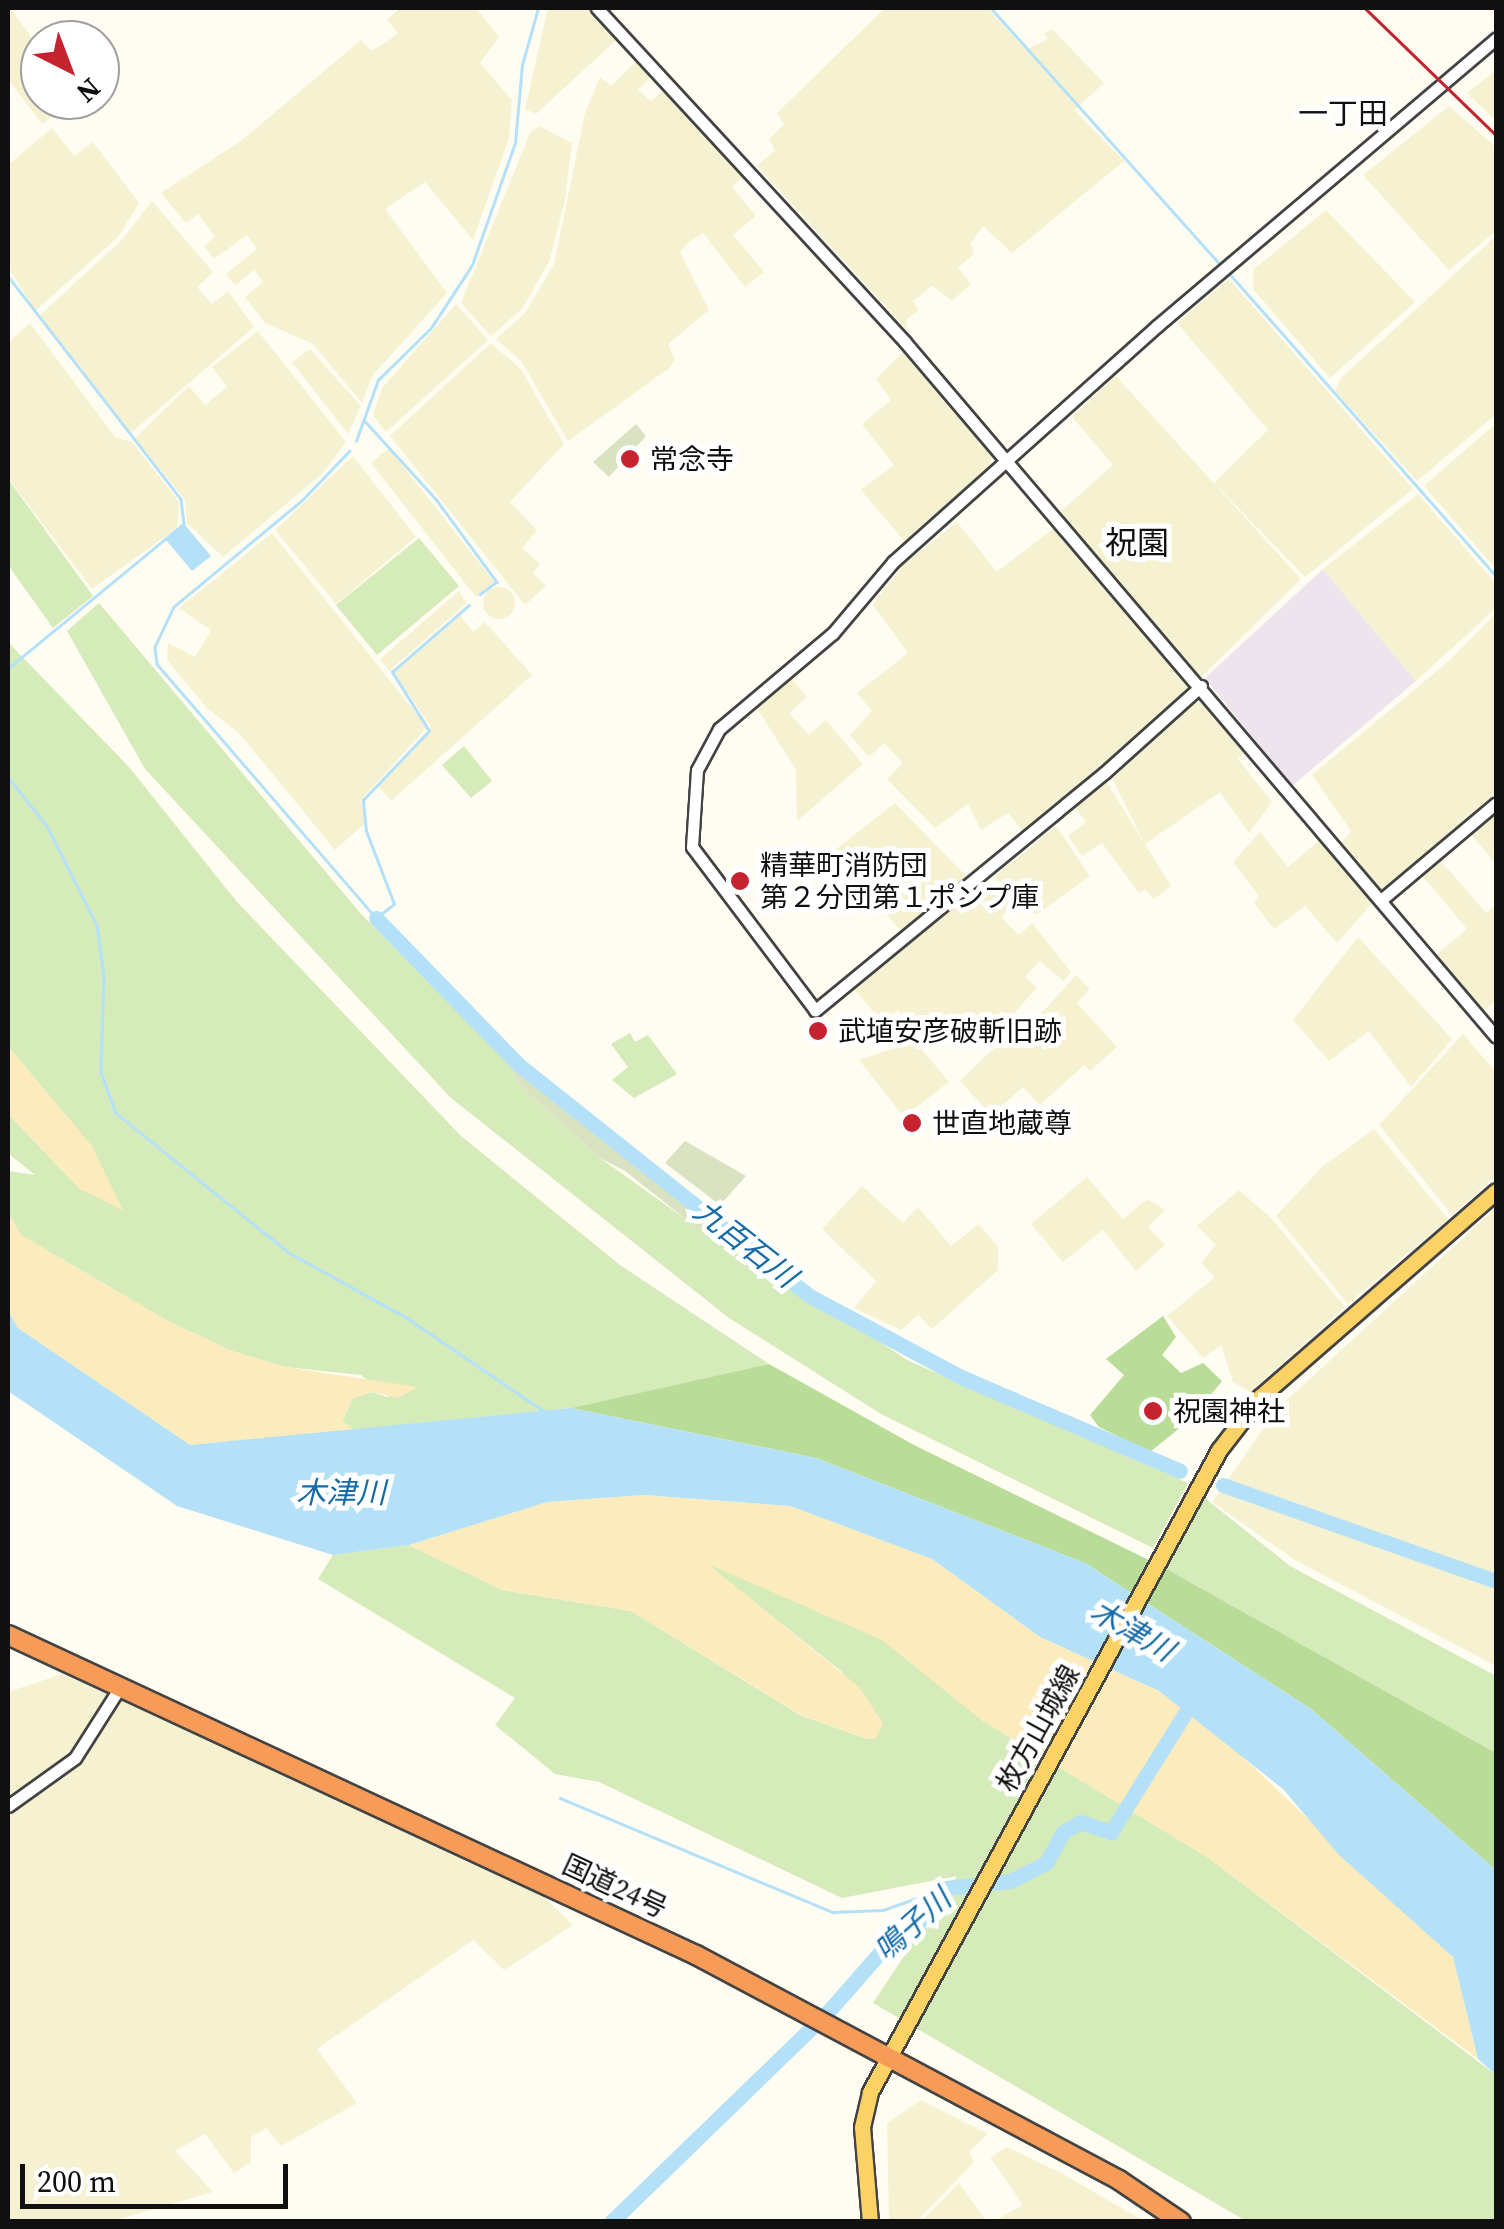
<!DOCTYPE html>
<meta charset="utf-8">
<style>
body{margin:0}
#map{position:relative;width:1504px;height:2229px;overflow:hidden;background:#fffcf2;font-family:"Source Serif 4","Noto Sans JP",serif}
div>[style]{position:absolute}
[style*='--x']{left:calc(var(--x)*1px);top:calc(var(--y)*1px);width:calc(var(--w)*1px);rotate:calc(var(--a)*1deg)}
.industrial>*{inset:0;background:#ede4ee}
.farmland>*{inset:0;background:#f6f2d1}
.round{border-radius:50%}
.green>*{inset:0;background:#d5ebba}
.forest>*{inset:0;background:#b9dc99}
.sand>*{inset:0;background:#fcecbd}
.cemetery>*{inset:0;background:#d9e3c2}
.water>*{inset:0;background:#b5e1f8}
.stream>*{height:2.5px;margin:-1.25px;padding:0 1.25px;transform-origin:1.25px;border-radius:1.25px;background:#b5e1f8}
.river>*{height:15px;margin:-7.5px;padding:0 7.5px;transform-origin:7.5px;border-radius:7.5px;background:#b5e1f8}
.roads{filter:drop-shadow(2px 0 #434343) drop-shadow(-2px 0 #434343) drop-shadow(0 2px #434343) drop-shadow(0 -2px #434343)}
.minor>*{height:11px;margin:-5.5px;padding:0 5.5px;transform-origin:5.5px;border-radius:5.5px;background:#fff}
.major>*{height:15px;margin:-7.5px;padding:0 7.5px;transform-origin:7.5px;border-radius:7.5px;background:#fbd266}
.highway>*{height:18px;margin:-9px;padding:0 9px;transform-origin:9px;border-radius:9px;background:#f79c58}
.rail>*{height:2.5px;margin:-1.25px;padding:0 1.25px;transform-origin:1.25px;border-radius:1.25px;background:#c4232f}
.dots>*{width:28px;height:28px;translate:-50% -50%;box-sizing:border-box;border:5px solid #fff;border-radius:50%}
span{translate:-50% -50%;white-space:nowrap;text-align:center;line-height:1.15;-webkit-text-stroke:10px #fff;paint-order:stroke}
.poi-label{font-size:28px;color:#101010}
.left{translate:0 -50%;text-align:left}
.street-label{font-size:28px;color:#101010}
.neighbourhood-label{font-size:30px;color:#101010}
.water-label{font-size:30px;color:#146ba6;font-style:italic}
.quarter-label{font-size:32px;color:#101010}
.frame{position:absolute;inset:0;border:10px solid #101010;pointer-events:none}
.north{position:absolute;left:20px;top:20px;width:100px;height:100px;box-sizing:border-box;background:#fff;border:2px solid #9f9f9f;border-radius:50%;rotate:138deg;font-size:28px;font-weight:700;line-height:40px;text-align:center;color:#101010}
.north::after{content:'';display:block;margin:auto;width:35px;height:45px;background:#c4232f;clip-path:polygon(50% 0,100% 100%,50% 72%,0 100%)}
.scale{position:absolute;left:20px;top:2164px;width:268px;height:45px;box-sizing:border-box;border:5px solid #101010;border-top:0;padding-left:12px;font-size:30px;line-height:35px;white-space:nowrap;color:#101010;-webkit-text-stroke:8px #fff;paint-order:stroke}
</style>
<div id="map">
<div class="industrial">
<i style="clip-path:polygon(1323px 569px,1416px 681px,1292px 786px,1205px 678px)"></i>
</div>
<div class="farmland">
<i style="clip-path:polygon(10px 8px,40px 49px,40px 100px,72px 100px,42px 124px,8px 79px)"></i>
<i style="clip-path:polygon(401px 8px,476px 8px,499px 37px,480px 63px,512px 100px,509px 138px,473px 240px,425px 182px,385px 209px,447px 293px,372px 376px,362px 403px,313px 344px,265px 323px,245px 297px,263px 282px,254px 270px,235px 285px,226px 274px,257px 249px,247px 235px,214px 259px,204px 246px,215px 236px,198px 214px,186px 223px,161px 193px,242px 140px,361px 40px,371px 51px,388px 41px,398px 33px,387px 19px)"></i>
<i style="clip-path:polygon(548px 8px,587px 8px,617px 39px,536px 114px,525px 109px)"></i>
<i style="clip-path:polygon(885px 8px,987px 8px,1026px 50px,1048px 39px,1044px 34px,1052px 29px,1104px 83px,1074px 110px,1124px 161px,1012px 253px,983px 226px,970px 244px,974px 254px,958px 268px,971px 284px,952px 301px,932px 286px,913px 301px,919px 310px,906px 320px,907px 330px,757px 166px,775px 150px,769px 139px,784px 124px,777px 113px)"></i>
<i style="clip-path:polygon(638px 60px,653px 74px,638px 90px,651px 101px,666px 88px,744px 175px,732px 187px,756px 216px,733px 235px,764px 272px,745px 287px,703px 233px,689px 242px,680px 252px,709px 310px,668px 344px,675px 360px,668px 369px,568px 441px,521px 361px,496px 339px,525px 313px,554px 264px,585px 113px,600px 77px,611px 86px)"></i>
<i style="clip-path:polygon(1496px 70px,1496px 121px,1467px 93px)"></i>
<i style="clip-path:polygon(1449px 106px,1496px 147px,1496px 231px,1449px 270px,1363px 175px)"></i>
<i style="clip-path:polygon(539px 126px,572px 143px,565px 200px,549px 262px,522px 309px,491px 336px,461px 303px,530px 133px)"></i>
<i style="clip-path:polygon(52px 128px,74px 156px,93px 142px,139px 203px,118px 237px,35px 311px,8px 267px,8px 165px)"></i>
<i style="clip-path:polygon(152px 201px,213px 272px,197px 287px,212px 304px,228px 291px,254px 327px,131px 433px,39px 316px,121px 241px)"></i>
<i style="clip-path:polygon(1326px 210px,1415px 302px,1330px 378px,1253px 289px,1254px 269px)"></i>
<i style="clip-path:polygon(1496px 236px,1496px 414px,1417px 481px,1335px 391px,1341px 378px)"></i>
<i style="clip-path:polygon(1229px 279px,1413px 489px,1305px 577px,1214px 483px,1268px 430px,1177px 323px)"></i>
<i style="clip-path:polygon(456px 304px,488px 340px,386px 432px,373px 415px,382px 388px)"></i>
<i style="clip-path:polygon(30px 323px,115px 437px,132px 442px,179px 502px,177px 528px,92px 589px,8px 478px,8px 343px)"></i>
<i style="clip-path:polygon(258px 331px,346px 442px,323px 473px,223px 557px,187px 523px,185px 500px,135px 438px,189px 386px,205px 405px,227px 387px,212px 367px)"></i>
<i style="clip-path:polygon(491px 343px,521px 369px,564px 444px,510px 502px,537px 530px,522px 548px,540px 564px,533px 573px,546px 586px,525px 605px,390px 436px)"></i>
<i style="clip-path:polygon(310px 349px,361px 406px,348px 434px,292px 362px)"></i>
<i style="clip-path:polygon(903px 352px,992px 453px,990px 471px,905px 542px,861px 490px,894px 465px,862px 424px,891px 400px,876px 379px)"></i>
<i style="clip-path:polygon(1116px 376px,1301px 579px,1201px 677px,1059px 513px,1113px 465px,1072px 417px)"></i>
<i style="clip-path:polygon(1496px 423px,1496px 569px,1424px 486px)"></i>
<i style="clip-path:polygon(389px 448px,494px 582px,476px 597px,371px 463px)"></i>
<i style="clip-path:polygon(353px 456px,416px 537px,336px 604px,275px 530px)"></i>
<i style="clip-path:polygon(1418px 494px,1496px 584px,1496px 608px,1416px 681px,1323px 569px)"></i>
<i style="clip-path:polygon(957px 522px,997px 572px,1055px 527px,1201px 686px,1024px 832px,1008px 813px,981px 830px,968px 804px,935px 828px,887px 779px,903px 763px,884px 743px,869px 757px,850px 735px,872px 711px,857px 693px,908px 653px,873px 605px,903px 565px)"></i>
<i style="clip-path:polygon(272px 533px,427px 727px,360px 801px,368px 821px,335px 850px,240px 734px,207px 708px,167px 660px,168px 643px,195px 657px,211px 630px,179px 608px)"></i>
<i class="round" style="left:483px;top:587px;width:32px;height:32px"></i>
<i style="clip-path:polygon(459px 591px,467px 603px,389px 671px,380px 659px)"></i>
<i style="clip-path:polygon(1496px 613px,1496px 793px,1381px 891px,1341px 844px,1351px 831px,1312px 775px,1449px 661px)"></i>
<i style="clip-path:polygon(459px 614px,473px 632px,485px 622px,532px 675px,391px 801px,378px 786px,431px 727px,393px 671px)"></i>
<i style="clip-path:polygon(792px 679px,807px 697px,789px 713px,809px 735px,826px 720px,863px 764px,797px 821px,796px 770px,757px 708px)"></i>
<i style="clip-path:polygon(1191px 702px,1209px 704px,1248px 750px,1238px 759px,1272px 802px,1249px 833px,1220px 792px,1145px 844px,1111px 776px)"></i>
<i style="clip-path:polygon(1106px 781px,1171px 886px,1154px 899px,1145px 889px,1139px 893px,1102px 843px,1082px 856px,1068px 836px,1086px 822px,1075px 808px)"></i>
<i style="clip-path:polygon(895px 803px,968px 878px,903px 933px,865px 889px,855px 895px,826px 857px)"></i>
<i style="clip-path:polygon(1493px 816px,1496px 821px,1496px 864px,1470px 833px)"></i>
<i style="clip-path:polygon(1056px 826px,1090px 876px,1036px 915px,994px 877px)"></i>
<i style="clip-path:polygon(1260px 832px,1288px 867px,1321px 839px,1373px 902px,1337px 943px,1305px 906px,1274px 929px,1254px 903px,1259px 896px,1233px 862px)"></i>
<i style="clip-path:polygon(1439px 859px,1486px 913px,1496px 905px,1496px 1000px,1484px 1011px,1436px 955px,1467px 929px,1421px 874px)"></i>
<i style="clip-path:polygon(985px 882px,1013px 904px,1001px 917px,1019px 935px,1032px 923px,1071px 972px,1063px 981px,1040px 961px,1025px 977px,1037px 988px,1015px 1012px,1027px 1023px,993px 1044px,978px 1026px,911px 1024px,898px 1010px,882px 1022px,853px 988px)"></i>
<i style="clip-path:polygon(1358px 937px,1452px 1039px,1411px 1087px,1369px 1031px,1329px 1061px,1293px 1020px)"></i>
<i style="clip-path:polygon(1076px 975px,1090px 989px,1077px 1003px,1117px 1047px,1090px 1071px,1084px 1065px,1040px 1105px,1023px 1087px,991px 1115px,960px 1081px,993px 1049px,1020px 1037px)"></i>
<i style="clip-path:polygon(1463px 1034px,1496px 1072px,1496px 1176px,1452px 1215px,1379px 1125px)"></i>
<i style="clip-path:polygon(915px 1041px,949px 1082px,904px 1117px,859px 1060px)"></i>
<i style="clip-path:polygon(1374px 1129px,1448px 1219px,1348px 1304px,1276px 1216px,1323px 1166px)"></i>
<i style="clip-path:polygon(1087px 1177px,1123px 1219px,1147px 1199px,1165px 1210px,1148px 1227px,1165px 1245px,1136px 1271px,1103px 1230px,1063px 1262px,1031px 1224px)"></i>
<i style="clip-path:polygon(862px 1186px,903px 1223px,918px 1207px,951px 1246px,979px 1224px,998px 1247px,998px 1270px,932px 1329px,918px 1315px,901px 1330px,854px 1308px,876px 1281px,822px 1229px)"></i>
<i style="clip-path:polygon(1239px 1190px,1271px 1218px,1345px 1307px,1250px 1392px,1233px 1382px,1221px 1345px,1203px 1358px,1167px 1316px,1215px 1277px,1201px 1263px,1216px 1245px,1197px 1226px)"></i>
<i style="clip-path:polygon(1496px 1208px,1496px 1666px,1295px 1560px,1212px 1502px,1278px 1408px)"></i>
<i style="clip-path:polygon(62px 1674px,535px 1888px,573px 1925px,504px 1970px,473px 1940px,317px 2049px,357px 2103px,281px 2146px,266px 2128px,251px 2137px,251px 2162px,234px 2173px,205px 2134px,175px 2151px,213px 2192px,113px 2221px,8px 2221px,8px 1692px)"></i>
<i style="clip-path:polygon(921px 2100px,988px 2134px,969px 2152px,974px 2162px,917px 2221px,889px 2221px,887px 2123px)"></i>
<i style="clip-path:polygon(1007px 2147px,1063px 2174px,1144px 2221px,994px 2221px,1023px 2205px,990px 2157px)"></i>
<i style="clip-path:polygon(959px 2183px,986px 2221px,921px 2221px)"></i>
</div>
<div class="green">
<i style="clip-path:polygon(8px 479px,93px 596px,53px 628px,8px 565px)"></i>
<i style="clip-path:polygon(419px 538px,459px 586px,377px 655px,336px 605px)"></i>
<i style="clip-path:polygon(99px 603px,362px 915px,513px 1066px,516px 1082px,600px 1158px,757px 1270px,772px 1270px,907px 1360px,1188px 1483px,1153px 1548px,881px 1414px,729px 1318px,451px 1098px,145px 769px,67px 631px)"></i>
<i style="clip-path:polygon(8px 642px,129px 767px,237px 902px,461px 1136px,620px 1265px,769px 1364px,571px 1408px,354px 1430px,342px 1421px,353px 1398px,373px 1392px,390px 1398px,361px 1375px,285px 1367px,232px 1351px,168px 1321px,21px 1235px,8px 1213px,8px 1171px,35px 1175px,8px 1153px,8px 1114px,80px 1189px,123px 1209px,8px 1046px)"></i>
<i style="clip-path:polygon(464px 746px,492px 781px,471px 798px,442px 765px)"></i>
<i style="clip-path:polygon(630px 1033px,635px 1042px,648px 1035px,677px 1074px,634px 1098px,612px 1080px,628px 1067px,611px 1044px)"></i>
<i style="clip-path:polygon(1201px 1495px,1290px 1566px,1496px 1676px,1496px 1753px,1163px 1567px)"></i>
<i style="clip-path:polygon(409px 1545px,502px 1590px,631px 1611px,800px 1715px,867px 1739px,842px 1672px,703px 1561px,883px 1640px,983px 1721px,1207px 1857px,1496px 2075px,1496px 2221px,1246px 2221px,873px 2003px,957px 1876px,842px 1898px,599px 1782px,555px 1774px,495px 1725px,515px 1698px,318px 1579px,333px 1555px)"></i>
</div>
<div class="forest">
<i style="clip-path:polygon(1163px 1316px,1176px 1337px,1162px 1355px,1181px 1373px,1203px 1363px,1222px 1381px,1192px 1418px,1150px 1452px,1099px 1427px,1090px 1415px,1124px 1375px,1106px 1359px)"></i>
<i style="clip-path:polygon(769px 1364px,914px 1445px,1163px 1567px,1496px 1753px,1496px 1870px,1311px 1709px,1085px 1563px,816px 1458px,571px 1408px)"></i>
</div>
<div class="sand">
<i style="clip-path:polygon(8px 1046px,92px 1146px,123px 1210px,80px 1189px,8px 1114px)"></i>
<i style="clip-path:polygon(8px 1213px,21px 1235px,168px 1321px,232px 1351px,285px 1367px,418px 1387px,398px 1398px,373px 1392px,353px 1398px,342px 1421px,354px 1430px,190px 1445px,18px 1328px,8px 1311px)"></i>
<i style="clip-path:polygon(644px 1495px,790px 1506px,932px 1559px,1040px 1637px,1159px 1691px,1205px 1721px,1453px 1957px,1478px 2059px,1207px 1857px,983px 1721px,882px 1640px,708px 1564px,859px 1687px,883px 1723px,876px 1739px,867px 1739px,801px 1715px,631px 1611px,502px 1590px,409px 1545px,547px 1502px)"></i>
</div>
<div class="cemetery">
<i style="clip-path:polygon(636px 424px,646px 436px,609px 477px,593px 462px)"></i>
<i style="clip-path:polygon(513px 1066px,713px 1218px,772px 1270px,754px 1273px,625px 1171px,600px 1158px,516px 1082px)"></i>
<i style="clip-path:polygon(685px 1141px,746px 1176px,720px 1205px,665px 1163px)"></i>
</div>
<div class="water">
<i style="clip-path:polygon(184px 524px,211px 556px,192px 571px,166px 540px)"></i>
<i style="clip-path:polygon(8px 1311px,18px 1328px,190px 1445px,571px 1408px,816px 1458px,1085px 1563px,1311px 1709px,1496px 1870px,1496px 2075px,1478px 2059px,1453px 1957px,1339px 1855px,1283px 1789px,1159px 1691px,1040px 1637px,932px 1559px,790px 1506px,644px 1495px,547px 1502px,409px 1545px,333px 1555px,177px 1506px,8px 1391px)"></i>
</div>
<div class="stream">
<i style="--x:991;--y:8;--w:343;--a:48.2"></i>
<i style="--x:1229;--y:273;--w:404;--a:48.6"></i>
<i style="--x:8;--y:276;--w:282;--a:52.2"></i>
<i style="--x:181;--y:499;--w:25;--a:83"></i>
<i style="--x:184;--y:524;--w:228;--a:140.5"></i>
<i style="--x:365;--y:421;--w:105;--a:47.7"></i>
<i style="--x:436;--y:499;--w:103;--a:53.7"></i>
<i style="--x:497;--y:582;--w:21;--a:143"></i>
<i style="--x:356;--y:441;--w:65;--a:-70.2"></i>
<i style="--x:378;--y:380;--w:74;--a:-44.5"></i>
<i style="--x:431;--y:328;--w:75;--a:-56.9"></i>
<i style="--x:472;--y:265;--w:129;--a:-70.6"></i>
<i style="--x:515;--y:143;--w:78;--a:-84.9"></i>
<i style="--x:522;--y:65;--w:59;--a:-74.3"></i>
<i style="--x:350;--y:451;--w:68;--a:133.8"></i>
<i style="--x:303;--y:500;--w:168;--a:140.3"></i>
<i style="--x:174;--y:607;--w:44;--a:115.4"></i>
<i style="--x:155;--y:647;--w:17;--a:83"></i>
<i style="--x:157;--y:664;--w:335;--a:49.2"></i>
<i style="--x:376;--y:918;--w:23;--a:-38"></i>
<i style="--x:394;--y:904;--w:78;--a:-111"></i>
<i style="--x:366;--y:831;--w:31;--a:-96"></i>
<i style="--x:363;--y:800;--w:95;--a:-46.3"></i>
<i style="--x:429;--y:731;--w:70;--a:-122.1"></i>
<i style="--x:392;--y:672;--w:102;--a:-41"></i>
<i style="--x:8;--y:777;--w:63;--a:51.5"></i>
<i style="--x:47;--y:826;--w:111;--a:63.2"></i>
<i style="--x:97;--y:925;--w:51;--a:82.2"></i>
<i style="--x:104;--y:976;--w:96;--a:91.8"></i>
<i style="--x:101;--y:1072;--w:44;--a:69.9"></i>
<i style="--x:116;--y:1113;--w:221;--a:38.9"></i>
<i style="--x:288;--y:1252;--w:136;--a:29"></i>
<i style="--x:407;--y:1318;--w:166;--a:34.2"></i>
<i style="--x:560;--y:1798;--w:296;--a:22.7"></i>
<i style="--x:833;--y:1912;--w:50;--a:-2.3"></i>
<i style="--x:883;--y:1910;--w:66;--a:-19.5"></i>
</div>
<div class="river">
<i style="--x:376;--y:918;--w:205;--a:45.8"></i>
<i style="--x:519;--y:1065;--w:369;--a:38.5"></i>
<i style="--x:808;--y:1295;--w:174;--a:28.2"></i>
<i style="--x:961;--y:1377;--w:238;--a:23.2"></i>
<i style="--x:1223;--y:1485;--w:289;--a:19.4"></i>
<i style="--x:611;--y:2222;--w:301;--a:-44.1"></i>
<i style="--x:827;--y:2013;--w:85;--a:-48.8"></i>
<i style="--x:883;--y:1949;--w:64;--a:-35.4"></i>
<i style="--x:935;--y:1912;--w:26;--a:-67"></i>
<i style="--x:945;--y:1888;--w:65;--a:-6.1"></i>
<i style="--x:1010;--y:1881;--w:40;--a:-26.6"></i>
<i style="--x:1046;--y:1863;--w:35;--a:-61"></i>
<i style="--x:1063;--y:1832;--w:20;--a:-30"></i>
<i style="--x:1080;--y:1822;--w:33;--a:18"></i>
<i style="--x:1111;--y:1832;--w:165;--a:-58.1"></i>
</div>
<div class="roads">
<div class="minor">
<i style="--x:597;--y:8;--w:454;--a:47.3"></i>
<i style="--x:905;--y:342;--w:912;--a:49.62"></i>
<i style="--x:1201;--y:686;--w:130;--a:138.1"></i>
<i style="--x:1104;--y:773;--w:374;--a:140.6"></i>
<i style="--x:815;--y:1010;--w:204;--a:-127"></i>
<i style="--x:692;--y:847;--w:77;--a:-86.3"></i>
<i style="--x:697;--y:770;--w:47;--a:-61.8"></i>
<i style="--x:719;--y:729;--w:149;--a:-40.1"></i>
<i style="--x:833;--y:633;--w:93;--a:-49.8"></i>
<i style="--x:893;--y:562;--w:354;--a:-41.8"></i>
<i style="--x:1157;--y:326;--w:445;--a:-40.3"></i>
<i style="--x:1381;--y:900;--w:150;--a:-40.1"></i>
<i style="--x:8;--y:1806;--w:82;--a:-35.6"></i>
<i style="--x:75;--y:1758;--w:84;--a:-57.6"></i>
</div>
<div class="major">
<i style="--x:870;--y:2222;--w:95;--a:-94.8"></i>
<i style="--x:862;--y:2127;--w:36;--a:-77"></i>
<i style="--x:870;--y:2092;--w:731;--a:-61.47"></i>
<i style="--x:1219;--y:1450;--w:67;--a:-52.3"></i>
<i style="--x:1260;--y:1397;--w:313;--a:-41.1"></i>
</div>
<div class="highway">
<i style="--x:8;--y:1635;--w:759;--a:24.94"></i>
<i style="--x:696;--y:1955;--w:479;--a:28"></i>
<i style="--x:1119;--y:2180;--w:75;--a:34.1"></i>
</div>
</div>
<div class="rail">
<i style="--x:1365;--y:8;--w:182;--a:44.1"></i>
</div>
<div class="dots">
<i style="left:630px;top:459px;background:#c4232f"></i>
<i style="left:740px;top:881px;background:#c4232f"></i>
<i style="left:818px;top:1031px;background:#c4232f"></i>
<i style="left:912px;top:1123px;background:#c4232f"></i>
<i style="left:1153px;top:1411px;background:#c4232f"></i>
</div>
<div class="poi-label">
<span class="left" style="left:650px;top:459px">常念寺</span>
<span class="left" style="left:760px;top:881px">精華町消防団<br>第２分団第１ポンプ庫</span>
<span class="left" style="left:838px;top:1031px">武埴安彦破斬旧跡</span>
<span class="left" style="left:932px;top:1123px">世直地蔵尊</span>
<span class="left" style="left:1173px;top:1411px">祝園神社</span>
</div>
<div class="street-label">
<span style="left:1038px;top:1728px;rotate:-61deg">枚方山城線</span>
<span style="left:615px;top:1886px;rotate:25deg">国道24号</span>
</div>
<div class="neighbourhood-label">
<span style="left:1343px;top:114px">一丁田</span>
</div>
<div class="water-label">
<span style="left:745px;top:1244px;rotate:38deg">九百石川</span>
<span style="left:341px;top:1493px">木津川</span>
<span style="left:1132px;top:1631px;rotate:30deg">木津川</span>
<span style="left:913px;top:1925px;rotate:-42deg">鳴子川</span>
</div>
<div class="quarter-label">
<span style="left:1137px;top:543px">祝園</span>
</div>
<div class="frame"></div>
<div class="north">N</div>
<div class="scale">200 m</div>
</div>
